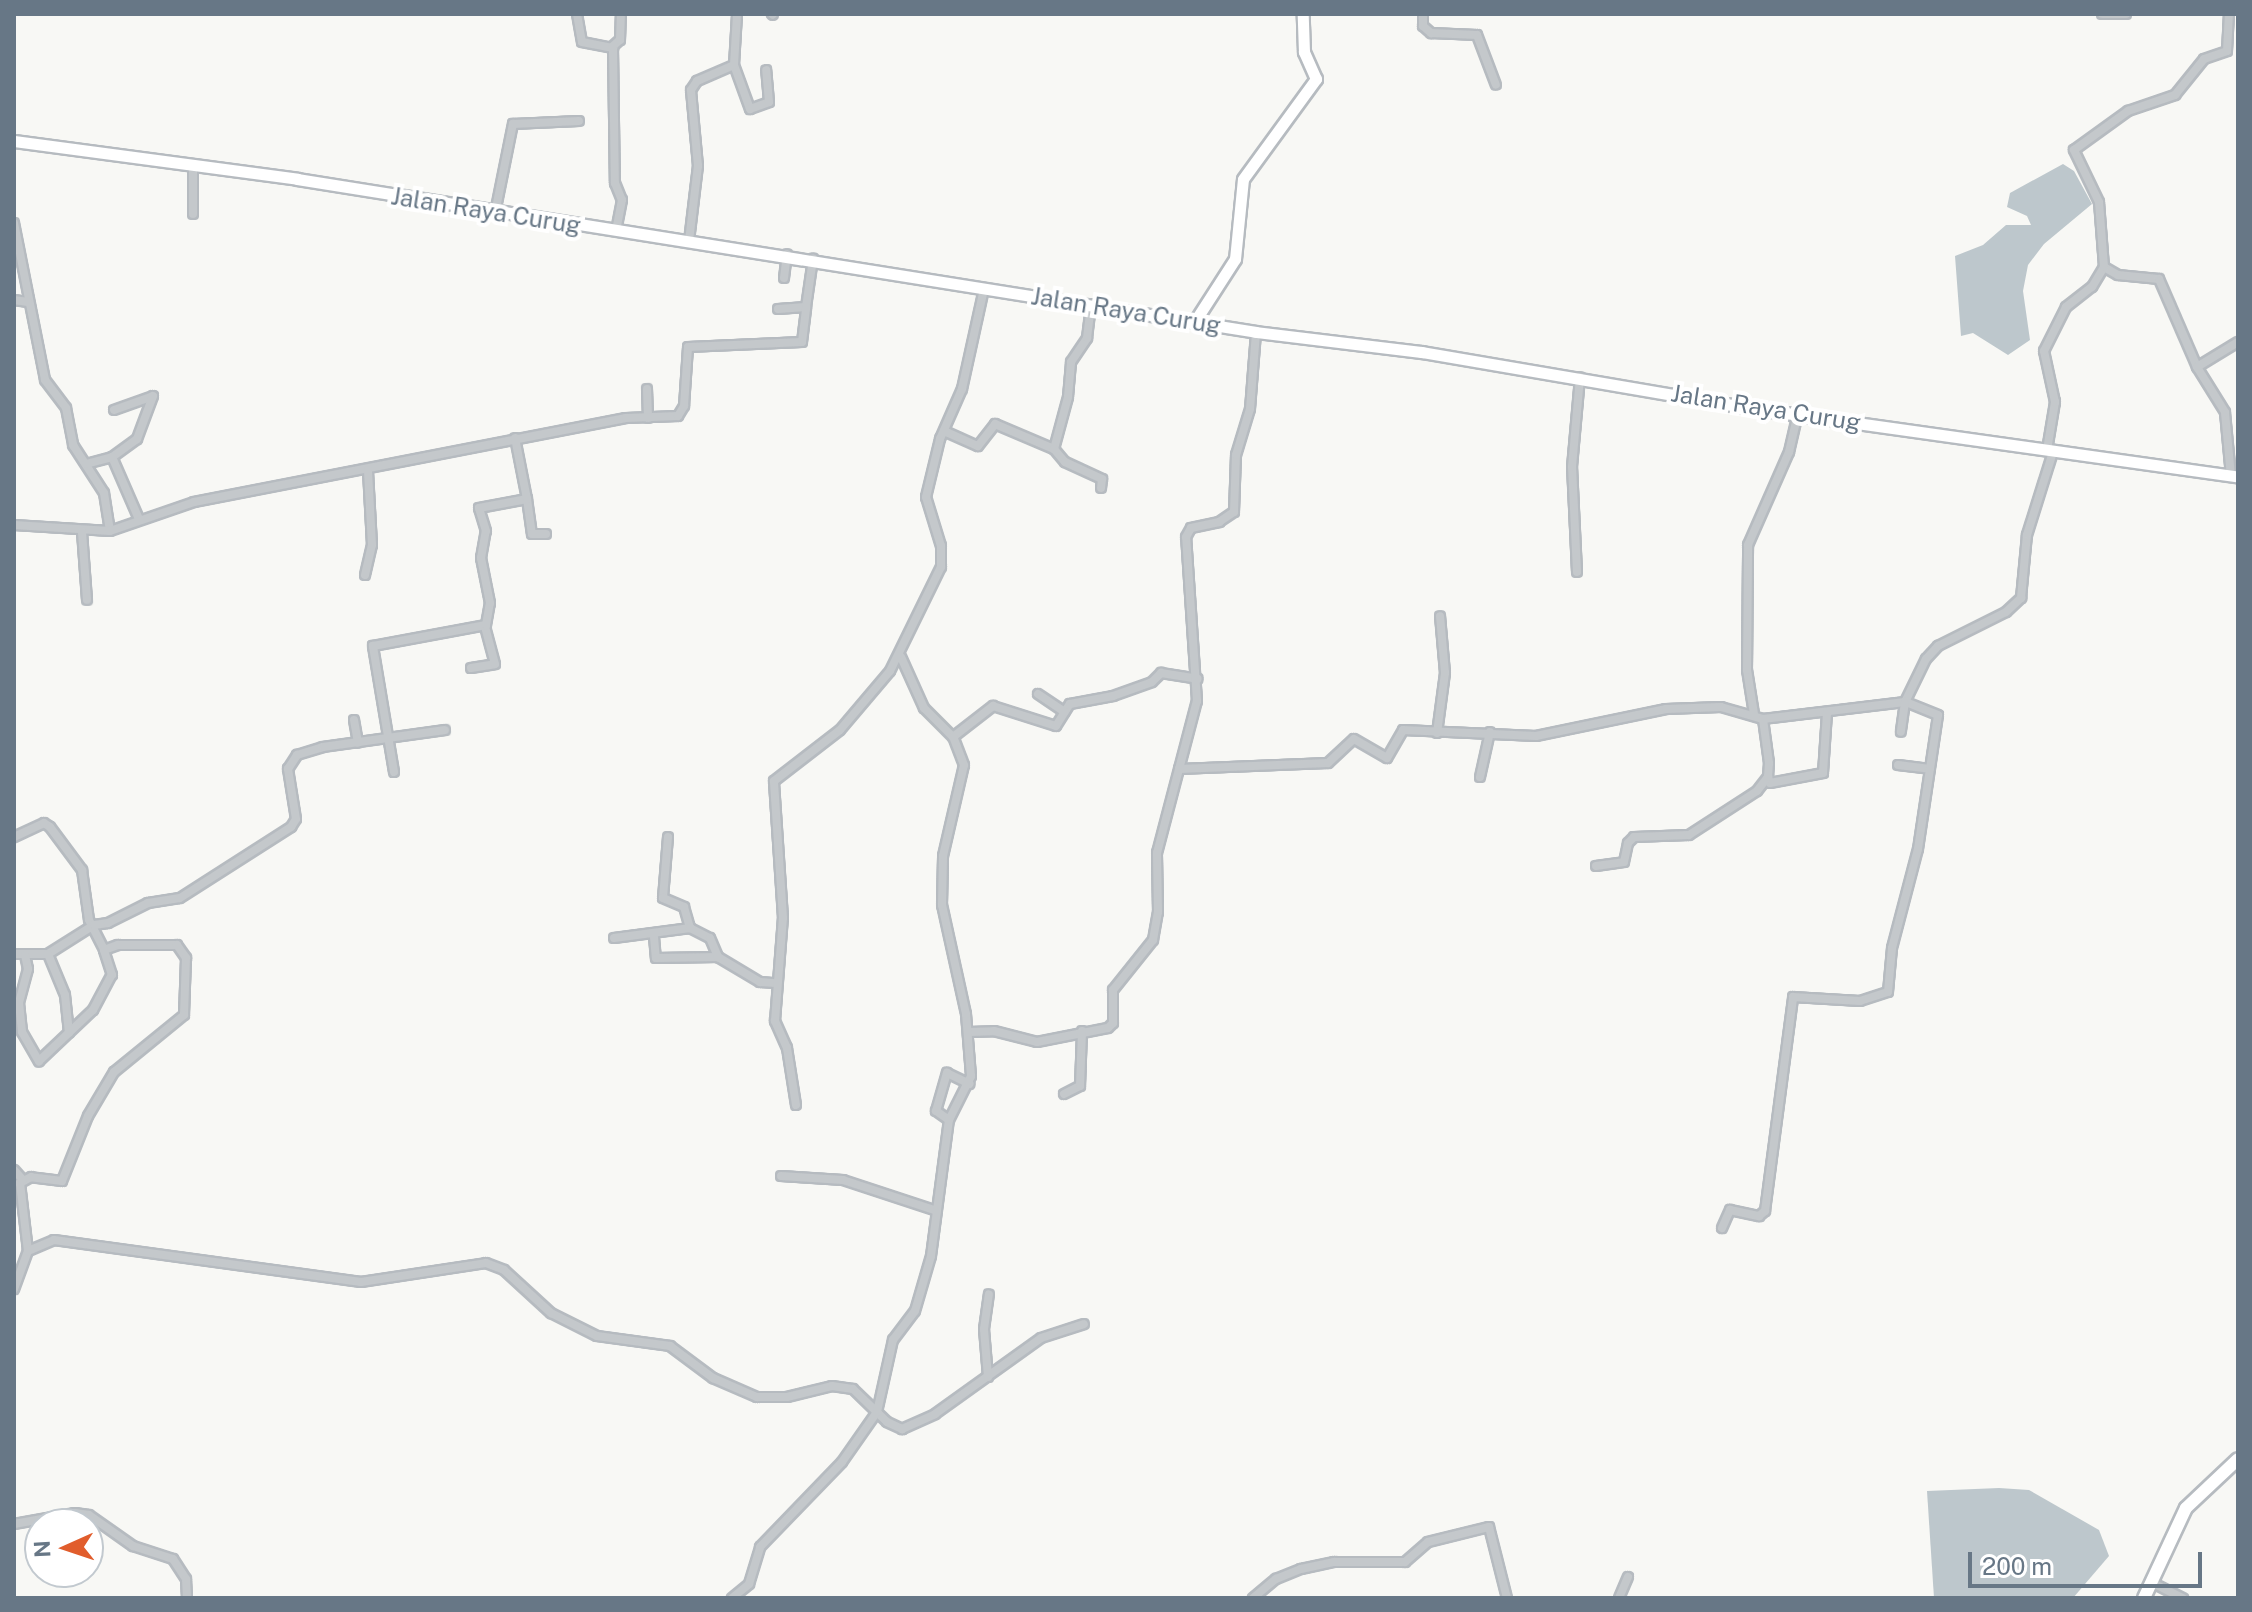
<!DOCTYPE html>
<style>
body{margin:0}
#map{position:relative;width:2252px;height:1612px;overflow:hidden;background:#f8f8f5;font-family:"Public Sans",sans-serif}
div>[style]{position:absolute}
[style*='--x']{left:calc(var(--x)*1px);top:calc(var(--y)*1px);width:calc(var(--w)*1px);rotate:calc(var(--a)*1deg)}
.water>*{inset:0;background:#bdc7cc}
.roads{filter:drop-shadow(2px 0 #b6bbc0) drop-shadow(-2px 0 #b6bbc0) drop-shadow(0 2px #b6bbc0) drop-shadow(0 -2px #b6bbc0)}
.street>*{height:8px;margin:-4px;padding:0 4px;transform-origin:4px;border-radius:4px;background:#c4c8cb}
.secondary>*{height:11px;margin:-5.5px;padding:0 5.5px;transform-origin:5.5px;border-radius:5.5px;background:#fff}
.primary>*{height:12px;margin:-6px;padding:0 6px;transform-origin:6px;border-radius:6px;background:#fff}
span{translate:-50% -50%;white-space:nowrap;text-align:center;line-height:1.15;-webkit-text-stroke:8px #fff;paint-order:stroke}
.street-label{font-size:24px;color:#677786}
.frame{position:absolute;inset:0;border:16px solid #677786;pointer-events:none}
.north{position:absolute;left:24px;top:1508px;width:80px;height:80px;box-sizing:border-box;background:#fff;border:2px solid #c2c9cf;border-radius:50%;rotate:267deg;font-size:22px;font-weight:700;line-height:32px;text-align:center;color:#677786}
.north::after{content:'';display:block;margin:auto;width:28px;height:36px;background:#e15d2c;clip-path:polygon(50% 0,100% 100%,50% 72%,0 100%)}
.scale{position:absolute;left:1968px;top:1552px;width:234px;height:36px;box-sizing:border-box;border:4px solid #677786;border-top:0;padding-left:10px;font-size:24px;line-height:28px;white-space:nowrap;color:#677786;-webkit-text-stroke:6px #fff;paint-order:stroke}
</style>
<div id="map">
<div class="water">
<i style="clip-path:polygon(2063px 164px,2074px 171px,2092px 204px,2044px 244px,2028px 265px,2023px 291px,2030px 340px,2008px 355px,1973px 333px,1961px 336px,1955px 256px,1983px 245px,2006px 225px,2031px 225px,2027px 216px,2007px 207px,2010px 193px)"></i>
<i style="clip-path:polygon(1999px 1488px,2029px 1490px,2099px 1530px,2109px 1556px,2073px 1598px,1934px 1598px,1927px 1491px)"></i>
</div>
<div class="roads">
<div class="street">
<i style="--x:577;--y:14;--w:28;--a:80"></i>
<i style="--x:582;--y:42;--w:32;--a:11"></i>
<i style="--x:613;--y:48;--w:135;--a:89.2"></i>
<i style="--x:615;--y:183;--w:18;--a:68"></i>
<i style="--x:622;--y:200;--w:31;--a:101"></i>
<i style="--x:772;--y:14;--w:1;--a:45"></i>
<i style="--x:1423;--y:14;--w:12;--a:90"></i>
<i style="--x:1423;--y:26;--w:11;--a:41"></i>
<i style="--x:1431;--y:33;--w:46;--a:2.5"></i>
<i style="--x:1477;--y:35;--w:53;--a:69.2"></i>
<i style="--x:2102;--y:14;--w:24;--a:0"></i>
<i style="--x:613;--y:46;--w:9;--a:-41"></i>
<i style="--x:620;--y:40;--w:26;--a:-88"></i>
<i style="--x:734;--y:65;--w:47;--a:70"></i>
<i style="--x:750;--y:109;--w:20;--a:-20"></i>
<i style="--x:769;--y:102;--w:32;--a:-95"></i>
<i style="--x:495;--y:213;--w:91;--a:-78.6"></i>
<i style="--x:513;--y:124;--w:66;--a:-2.6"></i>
<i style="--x:193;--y:214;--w:47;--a:-90"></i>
<i style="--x:14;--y:223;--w:160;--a:78.8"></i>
<i style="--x:45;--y:380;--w:35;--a:53"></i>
<i style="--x:66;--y:408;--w:38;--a:79"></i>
<i style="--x:73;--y:445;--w:57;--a:57.1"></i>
<i style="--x:104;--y:493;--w:38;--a:81"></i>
<i style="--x:689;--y:241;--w:76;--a:-83.2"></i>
<i style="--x:698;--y:166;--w:76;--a:-95.3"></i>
<i style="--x:691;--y:90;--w:11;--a:-56"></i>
<i style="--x:697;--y:81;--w:40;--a:-23.4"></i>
<i style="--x:734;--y:65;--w:51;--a:-86.6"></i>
<i style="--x:2104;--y:267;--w:16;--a:30"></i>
<i style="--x:2118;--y:275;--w:41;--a:5.6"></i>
<i style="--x:2159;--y:279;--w:96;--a:66.6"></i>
<i style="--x:784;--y:278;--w:24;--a:-83"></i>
<i style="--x:14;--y:300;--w:14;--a:8"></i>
<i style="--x:778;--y:309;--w:28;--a:-4"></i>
<i style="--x:806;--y:307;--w:49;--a:-81.7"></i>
<i style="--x:647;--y:389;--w:29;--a:88"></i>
<i style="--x:114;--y:410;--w:41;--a:-19.7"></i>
<i style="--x:153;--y:396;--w:46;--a:110.4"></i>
<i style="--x:137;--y:439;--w:31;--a:144"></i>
<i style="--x:112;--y:457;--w:68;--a:66.5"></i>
<i style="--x:944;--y:431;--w:37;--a:24"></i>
<i style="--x:978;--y:446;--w:28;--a:-52"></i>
<i style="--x:995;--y:424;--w:64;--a:23"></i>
<i style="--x:1054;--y:449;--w:54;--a:-74.9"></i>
<i style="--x:1068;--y:397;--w:35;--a:-85"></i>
<i style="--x:1071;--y:362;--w:29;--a:-56"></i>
<i style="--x:1087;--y:338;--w:34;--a:-83"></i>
<i style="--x:1054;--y:449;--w:17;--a:50"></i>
<i style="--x:1065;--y:462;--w:41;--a:24.7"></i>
<i style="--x:1102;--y:479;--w:9;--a:96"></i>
<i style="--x:2047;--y:450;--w:49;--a:-80.5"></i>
<i style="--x:2055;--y:402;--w:52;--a:-102.2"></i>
<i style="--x:2044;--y:351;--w:49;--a:-63.4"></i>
<i style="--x:2066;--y:307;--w:33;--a:-38"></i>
<i style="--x:2092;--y:287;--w:23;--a:-59"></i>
<i style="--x:2104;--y:267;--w:65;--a:-94.4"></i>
<i style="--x:2099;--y:202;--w:58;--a:-115.7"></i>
<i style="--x:2074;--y:150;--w:67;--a:-35.8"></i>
<i style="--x:2128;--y:111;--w:50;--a:-18.8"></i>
<i style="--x:2175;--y:95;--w:46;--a:-51.1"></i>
<i style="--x:2204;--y:59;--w:24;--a:-19"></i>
<i style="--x:2227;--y:51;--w:37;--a:-87"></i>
<i style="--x:86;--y:464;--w:27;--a:-15"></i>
<i style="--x:2231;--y:476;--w:64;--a:-95.4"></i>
<i style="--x:2225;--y:412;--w:53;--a:-121.9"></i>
<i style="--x:2197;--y:367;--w:48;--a:-31.4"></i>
<i style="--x:527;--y:499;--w:35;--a:82"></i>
<i style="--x:532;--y:534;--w:14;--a:0"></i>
<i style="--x:14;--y:525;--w:96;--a:3.6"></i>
<i style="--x:110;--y:531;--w:89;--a:-19"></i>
<i style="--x:194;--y:502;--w:440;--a:-11"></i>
<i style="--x:626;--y:418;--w:52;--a:-2.2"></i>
<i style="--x:678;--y:416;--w:12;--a:-59"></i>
<i style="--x:684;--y:406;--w:59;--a:-86.1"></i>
<i style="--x:688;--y:347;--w:114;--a:-2.5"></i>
<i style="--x:802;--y:342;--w:35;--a:-83"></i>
<i style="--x:82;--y:532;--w:68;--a:85.8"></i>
<i style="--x:1577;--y:572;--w:105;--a:-92.7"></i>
<i style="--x:1572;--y:467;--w:90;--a:-84.9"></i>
<i style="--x:365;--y:575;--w:31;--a:-77"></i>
<i style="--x:372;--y:545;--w:75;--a:-93.1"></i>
<i style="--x:901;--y:657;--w:56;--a:65.7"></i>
<i style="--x:924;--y:708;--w:41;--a:45"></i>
<i style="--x:953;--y:737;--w:51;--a:-37.8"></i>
<i style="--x:993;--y:706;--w:66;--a:17.6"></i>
<i style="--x:1056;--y:726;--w:26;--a:-58"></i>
<i style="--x:1070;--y:704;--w:44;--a:-10.5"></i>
<i style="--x:1113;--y:696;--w:41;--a:-19.7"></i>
<i style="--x:1152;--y:682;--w:13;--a:-45"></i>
<i style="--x:1161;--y:673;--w:37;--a:9"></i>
<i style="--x:471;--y:668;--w:24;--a:-9"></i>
<i style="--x:495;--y:664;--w:38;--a:-105"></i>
<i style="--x:1038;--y:694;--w:32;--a:34"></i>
<i style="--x:1754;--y:714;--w:45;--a:-99"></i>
<i style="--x:1747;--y:670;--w:125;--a:-89.5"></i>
<i style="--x:1748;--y:545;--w:102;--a:-66.2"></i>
<i style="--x:1789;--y:452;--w:40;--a:-77"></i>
<i style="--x:354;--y:720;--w:23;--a:80"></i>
<i style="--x:1437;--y:733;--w:61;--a:-82.4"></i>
<i style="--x:1445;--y:673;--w:57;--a:-95"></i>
<i style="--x:1898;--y:765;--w:32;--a:7"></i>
<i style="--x:1179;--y:769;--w:149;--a:-2.3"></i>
<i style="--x:1328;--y:763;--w:35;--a:-43"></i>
<i style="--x:1354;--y:739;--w:38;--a:30"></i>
<i style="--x:1387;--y:758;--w:32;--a:-60"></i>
<i style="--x:1403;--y:730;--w:133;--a:2.6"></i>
<i style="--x:1536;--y:736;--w:133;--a:-11.7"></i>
<i style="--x:1666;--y:709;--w:55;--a:-2.1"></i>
<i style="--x:1721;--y:707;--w:44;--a:15.9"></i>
<i style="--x:1763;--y:719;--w:143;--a:-6.8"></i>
<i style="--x:1905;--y:702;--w:48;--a:-64"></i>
<i style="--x:1926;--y:659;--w:18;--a:-47"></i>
<i style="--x:1938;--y:646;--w:76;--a:-26.6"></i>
<i style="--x:2006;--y:612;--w:21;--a:-43"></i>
<i style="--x:2021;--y:598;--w:63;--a:-84.6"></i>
<i style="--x:2027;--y:535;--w:87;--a:-72.6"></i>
<i style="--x:394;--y:772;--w:128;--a:-99.5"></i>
<i style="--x:373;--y:646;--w:115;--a:-10.5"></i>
<i style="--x:486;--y:625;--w:22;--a:-80"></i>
<i style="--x:490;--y:603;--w:46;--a:-101.3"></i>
<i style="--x:481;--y:558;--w:27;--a:-80"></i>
<i style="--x:486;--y:531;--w:24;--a:-107"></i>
<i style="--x:479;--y:508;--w:49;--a:-10.6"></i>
<i style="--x:527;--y:499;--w:62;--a:-101.1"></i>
<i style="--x:1480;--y:777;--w:46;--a:-77.5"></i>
<i style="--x:1768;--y:777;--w:6;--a:72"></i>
<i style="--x:1770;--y:783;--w:54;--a:-10.7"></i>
<i style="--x:1823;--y:773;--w:61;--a:-86.2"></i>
<i style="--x:14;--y:837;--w:33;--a:-25"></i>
<i style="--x:44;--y:823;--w:7;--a:34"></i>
<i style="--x:50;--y:827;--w:54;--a:53.3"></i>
<i style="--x:82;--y:870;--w:50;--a:82"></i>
<i style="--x:89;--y:920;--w:34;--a:63"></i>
<i style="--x:104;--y:950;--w:15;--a:-20"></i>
<i style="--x:118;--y:945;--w:59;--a:0"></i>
<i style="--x:177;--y:945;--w:16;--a:55"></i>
<i style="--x:186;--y:958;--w:57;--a:92"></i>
<i style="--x:184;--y:1015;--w:90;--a:140.8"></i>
<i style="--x:114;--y:1072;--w:51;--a:120.6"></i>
<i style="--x:88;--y:1116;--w:70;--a:111.8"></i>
<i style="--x:62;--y:1181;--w:31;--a:-173"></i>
<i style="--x:31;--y:1177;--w:13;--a:151"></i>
<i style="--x:20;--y:1183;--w:68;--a:83.3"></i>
<i style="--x:668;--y:837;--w:61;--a:94.7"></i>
<i style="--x:663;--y:898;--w:23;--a:23"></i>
<i style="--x:684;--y:907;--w:22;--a:74"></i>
<i style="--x:1596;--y:866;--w:28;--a:-8"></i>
<i style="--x:1624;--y:862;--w:19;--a:-78"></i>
<i style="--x:1628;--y:843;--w:8;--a:-45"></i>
<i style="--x:1634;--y:837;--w:55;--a:-2.1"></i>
<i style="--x:1689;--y:835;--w:81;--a:-32.9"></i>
<i style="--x:1757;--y:791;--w:18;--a:-52"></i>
<i style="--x:1768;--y:777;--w:14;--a:-86"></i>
<i style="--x:1769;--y:763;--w:44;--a:-97.8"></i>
<i style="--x:654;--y:937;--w:21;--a:85"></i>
<i style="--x:656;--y:958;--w:62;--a:-0.9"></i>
<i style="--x:718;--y:957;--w:49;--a:30.8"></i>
<i style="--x:760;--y:982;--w:16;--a:4"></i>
<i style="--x:614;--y:938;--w:77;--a:-7.5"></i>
<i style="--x:690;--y:928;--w:22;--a:27"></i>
<i style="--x:710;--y:938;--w:21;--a:67"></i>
<i style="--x:14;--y:954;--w:34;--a:0"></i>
<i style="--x:48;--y:954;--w:54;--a:-32.2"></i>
<i style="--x:94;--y:925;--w:14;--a:-8"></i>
<i style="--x:108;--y:923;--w:45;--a:-26.6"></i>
<i style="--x:148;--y:903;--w:32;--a:-9"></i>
<i style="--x:180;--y:898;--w:132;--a:-32.6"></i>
<i style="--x:291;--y:827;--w:9;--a:-58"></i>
<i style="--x:296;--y:819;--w:51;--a:-99.1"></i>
<i style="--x:288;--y:769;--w:17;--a:-57"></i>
<i style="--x:297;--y:755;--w:27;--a:-17"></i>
<i style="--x:323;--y:747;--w:123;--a:-7.9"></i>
<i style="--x:48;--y:954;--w:44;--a:67.5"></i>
<i style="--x:65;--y:995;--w:38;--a:84"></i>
<i style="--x:25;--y:955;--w:14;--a:78"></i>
<i style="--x:28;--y:969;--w:35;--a:105"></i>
<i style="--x:19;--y:1003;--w:29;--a:84"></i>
<i style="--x:22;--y:1032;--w:34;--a:60"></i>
<i style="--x:39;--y:1061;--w:74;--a:-43.4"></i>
<i style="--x:93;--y:1010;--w:40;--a:-62"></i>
<i style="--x:112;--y:975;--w:26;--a:-108"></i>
<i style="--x:969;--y:1032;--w:25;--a:-2"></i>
<i style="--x:994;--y:1031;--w:44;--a:14.3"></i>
<i style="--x:1037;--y:1042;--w:72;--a:-11.2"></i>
<i style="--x:1108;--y:1028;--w:7;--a:-45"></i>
<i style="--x:1113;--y:1023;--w:33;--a:-90"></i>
<i style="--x:1113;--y:990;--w:64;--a:-51.3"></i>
<i style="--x:1153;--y:940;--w:28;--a:-80"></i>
<i style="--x:1158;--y:912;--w:59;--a:-91"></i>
<i style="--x:1157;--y:853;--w:157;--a:-75.3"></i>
<i style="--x:1197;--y:701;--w:164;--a:-93.8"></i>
<i style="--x:1186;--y:537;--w:10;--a:-61"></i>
<i style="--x:1191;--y:528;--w:29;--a:-12"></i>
<i style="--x:1219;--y:522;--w:18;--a:-34"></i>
<i style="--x:1234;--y:512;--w:57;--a:-88"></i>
<i style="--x:1236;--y:455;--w:48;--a:-73.1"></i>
<i style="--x:1250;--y:409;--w:77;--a:-85.5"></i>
<i style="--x:1064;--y:1094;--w:18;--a:-27"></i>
<i style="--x:1080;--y:1086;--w:55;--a:-87.9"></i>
<i style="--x:796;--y:1105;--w:58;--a:-99"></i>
<i style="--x:787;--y:1048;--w:30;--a:-114"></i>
<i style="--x:775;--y:1021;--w:103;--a:-85.6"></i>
<i style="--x:783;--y:918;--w:137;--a:-93.8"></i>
<i style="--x:774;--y:781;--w:83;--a:-37.7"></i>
<i style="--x:840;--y:730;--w:77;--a:-49.7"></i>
<i style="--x:890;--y:671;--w:116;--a:-63.9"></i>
<i style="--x:941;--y:567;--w:21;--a:-90"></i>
<i style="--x:941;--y:546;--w:51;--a:-107"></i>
<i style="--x:926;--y:497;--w:60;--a:-76.4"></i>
<i style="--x:940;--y:439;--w:55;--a:-66.3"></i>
<i style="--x:962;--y:389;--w:102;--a:-77.6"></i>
<i style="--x:949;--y:1120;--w:16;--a:-145"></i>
<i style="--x:936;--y:1111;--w:40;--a:-74"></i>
<i style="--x:947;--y:1073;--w:25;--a:26"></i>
<i style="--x:14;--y:1170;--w:13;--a:48"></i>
<i style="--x:781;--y:1176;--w:62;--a:3.7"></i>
<i style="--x:843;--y:1180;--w:96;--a:18.2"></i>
<i style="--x:1722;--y:1228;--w:20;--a:-66"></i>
<i style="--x:1730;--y:1210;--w:30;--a:12"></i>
<i style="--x:1759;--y:1216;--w:8;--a:-40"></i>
<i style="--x:1765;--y:1211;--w:216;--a:-82.5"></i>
<i style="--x:1793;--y:997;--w:67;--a:3.4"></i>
<i style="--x:1860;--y:1001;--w:29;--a:-18"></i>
<i style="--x:1888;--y:992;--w:44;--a:-84.8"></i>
<i style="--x:1892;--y:948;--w:102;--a:-75.3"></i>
<i style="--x:1918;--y:849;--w:135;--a:-81.5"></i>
<i style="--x:1938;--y:715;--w:35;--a:-158"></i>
<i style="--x:1905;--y:702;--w:30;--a:98"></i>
<i style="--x:14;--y:1289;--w:40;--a:-69.8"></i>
<i style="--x:28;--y:1251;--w:28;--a:-23"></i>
<i style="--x:54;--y:1240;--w:310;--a:7.8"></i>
<i style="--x:361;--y:1282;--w:126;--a:-8.6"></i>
<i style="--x:486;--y:1263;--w:19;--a:21"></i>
<i style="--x:504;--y:1270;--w:64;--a:42.5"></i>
<i style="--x:551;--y:1313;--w:51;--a:26.6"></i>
<i style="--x:597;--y:1336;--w:74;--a:7.8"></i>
<i style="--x:670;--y:1346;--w:54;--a:36.7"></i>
<i style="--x:713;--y:1378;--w:48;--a:23.4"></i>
<i style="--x:757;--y:1397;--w:30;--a:0"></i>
<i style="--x:787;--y:1397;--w:46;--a:-13.7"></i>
<i style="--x:832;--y:1386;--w:21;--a:8"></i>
<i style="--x:853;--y:1389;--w:47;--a:44.1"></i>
<i style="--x:887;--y:1422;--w:17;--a:25"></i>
<i style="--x:902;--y:1429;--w:36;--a:-24"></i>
<i style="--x:935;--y:1414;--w:130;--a:-35.6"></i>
<i style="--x:1041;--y:1338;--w:45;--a:-18"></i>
<i style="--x:988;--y:1377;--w:48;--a:-94.8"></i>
<i style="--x:984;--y:1329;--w:35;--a:-82"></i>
<i style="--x:14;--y:1524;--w:62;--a:-10.2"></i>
<i style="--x:75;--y:1513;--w:14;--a:8"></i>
<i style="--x:89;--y:1515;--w:54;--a:35.2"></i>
<i style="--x:133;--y:1546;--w:42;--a:18"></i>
<i style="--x:173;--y:1559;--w:24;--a:57"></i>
<i style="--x:186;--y:1579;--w:19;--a:87"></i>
<i style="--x:2151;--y:1582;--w:36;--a:27"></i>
<i style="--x:732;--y:1598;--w:22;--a:-39"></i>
<i style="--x:749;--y:1584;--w:39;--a:-73"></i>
<i style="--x:760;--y:1547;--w:118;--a:-46"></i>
<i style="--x:842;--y:1462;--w:61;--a:-55"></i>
<i style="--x:877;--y:1412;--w:74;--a:-77.5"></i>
<i style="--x:893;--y:1340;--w:36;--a:-53"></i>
<i style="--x:915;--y:1311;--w:57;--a:-73.8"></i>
<i style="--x:931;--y:1256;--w:137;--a:-82.5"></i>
<i style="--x:949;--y:1120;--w:49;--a:-63.4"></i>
<i style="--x:971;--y:1076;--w:62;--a:-94.6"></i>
<i style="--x:966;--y:1014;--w:112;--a:-102.4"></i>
<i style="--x:942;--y:905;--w:49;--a:-88.8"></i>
<i style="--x:943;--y:856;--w:93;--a:-77"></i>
<i style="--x:964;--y:765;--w:30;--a:-111"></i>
<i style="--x:1253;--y:1598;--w:30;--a:-40"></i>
<i style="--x:1276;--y:1579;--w:27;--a:-22"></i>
<i style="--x:1301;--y:1569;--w:34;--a:-12"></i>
<i style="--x:1334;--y:1562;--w:71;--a:0"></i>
<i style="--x:1405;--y:1562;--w:30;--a:-41"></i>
<i style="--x:1428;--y:1542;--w:63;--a:-13.8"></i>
<i style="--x:1489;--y:1527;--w:73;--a:75.8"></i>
<i style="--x:1619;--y:1598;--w:23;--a:-67"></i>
</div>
<div class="secondary">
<i style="--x:14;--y:141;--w:286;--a:7.6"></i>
<i style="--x:297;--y:179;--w:971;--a:9.06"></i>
<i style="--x:1256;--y:332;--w:167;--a:6.9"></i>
<i style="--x:1422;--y:352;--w:340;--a:9.7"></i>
<i style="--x:1757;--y:409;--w:486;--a:8"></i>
<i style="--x:1195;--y:321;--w:74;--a:-57.2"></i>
<i style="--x:1235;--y:259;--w:80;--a:-84.3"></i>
<i style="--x:1243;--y:179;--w:124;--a:-53.9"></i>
<i style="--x:1316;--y:79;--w:30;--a:-114"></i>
<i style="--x:1304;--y:52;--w:38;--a:-92"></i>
</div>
<div class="primary">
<i style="--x:2144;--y:1598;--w:99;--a:-65"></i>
<i style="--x:2186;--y:1508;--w:71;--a:-43.3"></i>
</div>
</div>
<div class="street-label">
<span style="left:486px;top:211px;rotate:9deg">Jalan Raya Curug</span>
<span style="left:1126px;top:311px;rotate:9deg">Jalan Raya Curug</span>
<span style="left:1766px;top:408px;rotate:9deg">Jalan Raya Curug</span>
</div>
<div class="frame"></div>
<div class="north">N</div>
<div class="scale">200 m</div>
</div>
